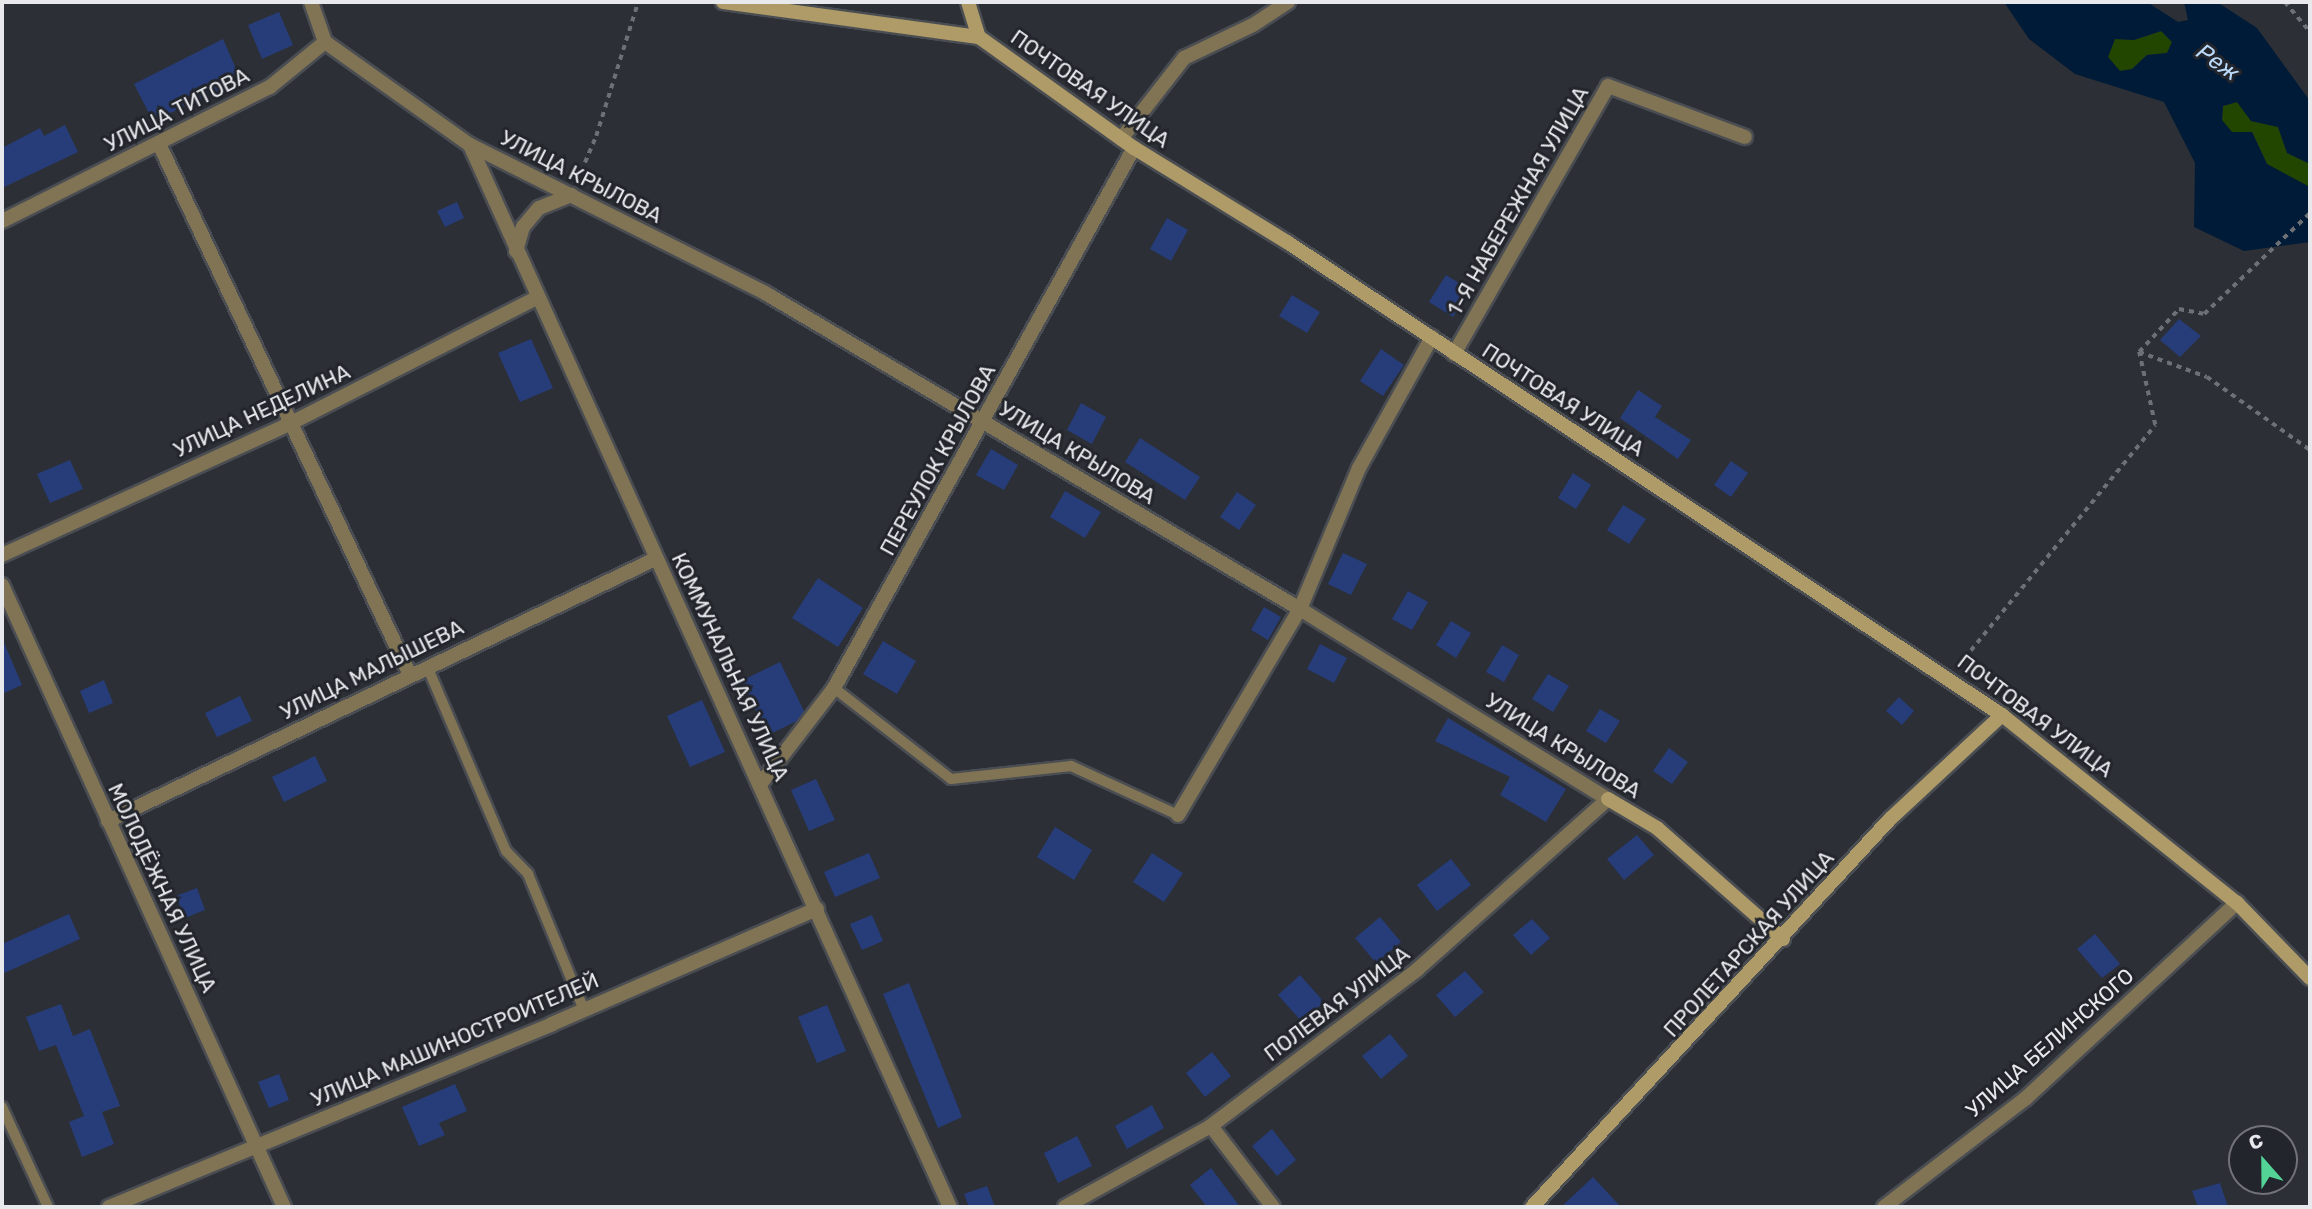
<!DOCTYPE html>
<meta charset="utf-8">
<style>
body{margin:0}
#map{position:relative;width:2312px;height:1209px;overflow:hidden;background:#2c2f35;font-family:Rubik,sans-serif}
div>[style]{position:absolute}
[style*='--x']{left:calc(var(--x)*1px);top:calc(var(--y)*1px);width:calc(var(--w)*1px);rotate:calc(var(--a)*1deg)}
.green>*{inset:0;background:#224600}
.water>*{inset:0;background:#001b37}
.building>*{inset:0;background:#273d7a}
.path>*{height:3.5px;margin-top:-1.75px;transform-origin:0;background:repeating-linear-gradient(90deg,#6d7075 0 5px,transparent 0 10px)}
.roads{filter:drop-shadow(2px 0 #4a4d52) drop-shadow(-2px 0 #4a4d52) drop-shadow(0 2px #4a4d52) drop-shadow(0 -2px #4a4d52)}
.lane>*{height:10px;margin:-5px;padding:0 5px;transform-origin:5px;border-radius:5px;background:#817454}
.street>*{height:14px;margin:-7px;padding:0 7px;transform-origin:7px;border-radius:7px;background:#817454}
.secondary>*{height:14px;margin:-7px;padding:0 7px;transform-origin:7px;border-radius:7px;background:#af9b67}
span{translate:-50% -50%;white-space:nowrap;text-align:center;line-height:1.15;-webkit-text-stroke:6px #22252b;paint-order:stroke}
.street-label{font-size:21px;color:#e7e9ed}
.water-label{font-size:23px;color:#bbdafa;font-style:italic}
.frame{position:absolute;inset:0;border:4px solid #e7e9ed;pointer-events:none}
.north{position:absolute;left:2228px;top:1125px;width:70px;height:70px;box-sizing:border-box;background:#22252b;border:2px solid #717379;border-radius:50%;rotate:339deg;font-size:19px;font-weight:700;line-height:28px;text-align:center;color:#e7e9ed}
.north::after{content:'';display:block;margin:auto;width:24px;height:32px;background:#53d396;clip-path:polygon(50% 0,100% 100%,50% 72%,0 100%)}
</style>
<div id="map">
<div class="green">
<i style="clip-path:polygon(2162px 31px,2172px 42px,2167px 53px,2147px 55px,2132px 69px,2120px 71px,2108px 57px,2115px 39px,2134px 40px)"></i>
<i style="clip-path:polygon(2237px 102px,2251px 121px,2278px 127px,2287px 153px,2310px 164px,2308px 188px,2267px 164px,2252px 132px,2232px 132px,2222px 121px,2223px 106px)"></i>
</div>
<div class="water">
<i style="clip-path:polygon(evenodd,2004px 2px,2147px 2px,2178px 22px,2188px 20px,2184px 2px,2217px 2px,2257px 28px,2310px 101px,2310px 164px,2287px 153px,2278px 127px,2251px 121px,2237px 102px,2223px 106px,2222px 120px,2232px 132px,2252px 132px,2267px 164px,2310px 187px,2310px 242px,2244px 251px,2194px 227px,2195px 163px,2164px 102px,2075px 74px,2029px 39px,2004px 2px,2161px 31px,2172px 42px,2167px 53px,2147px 55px,2132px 69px,2120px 71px,2108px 57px,2115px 39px,2134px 40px,2161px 31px)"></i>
</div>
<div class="building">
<i style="clip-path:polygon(279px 12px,293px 45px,262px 59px,248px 25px)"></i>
<i style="clip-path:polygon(223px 39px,241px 80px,153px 121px,134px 84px)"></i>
<i style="clip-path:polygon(65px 125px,78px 152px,2px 188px,2px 148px,40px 128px,44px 136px)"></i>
<i style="clip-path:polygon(457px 202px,464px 218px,445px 227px,437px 211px)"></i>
<i style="clip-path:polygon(1167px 218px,1188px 230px,1171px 261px,1150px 249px)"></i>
<i style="clip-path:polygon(1446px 275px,1470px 290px,1453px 317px,1429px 302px)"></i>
<i style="clip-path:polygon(1292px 295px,1320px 312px,1307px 333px,1279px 316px)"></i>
<i style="clip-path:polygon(2179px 319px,2201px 336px,2180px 357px,2160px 340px)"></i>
<i style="clip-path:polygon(531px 339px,553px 388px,520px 402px,498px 353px)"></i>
<i style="clip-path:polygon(1381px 349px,1404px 365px,1383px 396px,1360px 381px)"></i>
<i style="clip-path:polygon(1638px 390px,1662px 406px,1655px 417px,1691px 440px,1678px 459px,1620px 418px)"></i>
<i style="clip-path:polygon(1081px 403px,1106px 417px,1092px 444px,1067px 430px)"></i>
<i style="clip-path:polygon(1140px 438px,1200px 477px,1185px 500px,1125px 462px)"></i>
<i style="clip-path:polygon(991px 449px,1018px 465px,1004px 490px,976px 475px)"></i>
<i style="clip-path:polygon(70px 460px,83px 489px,50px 503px,37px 474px)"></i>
<i style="clip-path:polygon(1731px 461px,1748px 473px,1731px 497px,1714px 485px)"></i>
<i style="clip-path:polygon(1573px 473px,1591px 485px,1576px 509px,1558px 498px)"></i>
<i style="clip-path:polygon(1065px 491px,1101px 512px,1085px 538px,1050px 517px)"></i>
<i style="clip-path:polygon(1237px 492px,1256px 505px,1239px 530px,1220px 517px)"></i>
<i style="clip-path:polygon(1623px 505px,1646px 519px,1629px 544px,1607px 530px)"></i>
<i style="clip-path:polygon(1343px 553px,1367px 564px,1351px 595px,1328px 584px)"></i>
<i style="clip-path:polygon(818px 578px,863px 608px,838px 647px,792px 618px)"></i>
<i style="clip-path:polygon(1408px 591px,1428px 602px,1412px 630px,1392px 619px)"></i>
<i style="clip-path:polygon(1264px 607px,1281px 617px,1268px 640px,1251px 630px)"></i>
<i style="clip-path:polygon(1451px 621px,1471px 633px,1456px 658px,1436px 645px)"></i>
<i style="clip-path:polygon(2px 638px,22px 685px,2px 694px)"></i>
<i style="clip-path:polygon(883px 641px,916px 661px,897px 694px,863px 674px)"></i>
<i style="clip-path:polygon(1320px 644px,1347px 658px,1334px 683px,1307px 669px)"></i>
<i style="clip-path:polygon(1502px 645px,1519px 655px,1504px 682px,1486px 672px)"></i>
<i style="clip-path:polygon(780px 662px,804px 711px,797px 721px,768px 735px,741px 681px)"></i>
<i style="clip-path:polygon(1548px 674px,1569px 686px,1553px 712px,1532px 699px)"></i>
<i style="clip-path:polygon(104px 680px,113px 703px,89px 713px,80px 691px)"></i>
<i style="clip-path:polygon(240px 696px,252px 721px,217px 737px,205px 713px)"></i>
<i style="clip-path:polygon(1899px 697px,1914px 711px,1902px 725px,1886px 711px)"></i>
<i style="clip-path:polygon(702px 700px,725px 752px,690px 767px,667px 716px)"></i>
<i style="clip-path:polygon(1600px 709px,1620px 721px,1606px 743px,1586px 731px)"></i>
<i style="clip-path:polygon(1448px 718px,1566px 789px,1546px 822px,1500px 795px,1510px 777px,1435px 741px)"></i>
<i style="clip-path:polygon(1669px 748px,1688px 762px,1672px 784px,1653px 771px)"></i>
<i style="clip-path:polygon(315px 756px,327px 781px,284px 802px,272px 777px)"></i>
<i style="clip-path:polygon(816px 779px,835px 820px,809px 831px,791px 790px)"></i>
<i style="clip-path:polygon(1055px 827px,1092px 850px,1074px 880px,1037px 857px)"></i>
<i style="clip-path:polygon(1637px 835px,1654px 855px,1624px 880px,1607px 859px)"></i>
<i style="clip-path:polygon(869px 853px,880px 878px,835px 897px,824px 872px)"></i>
<i style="clip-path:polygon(1152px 853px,1183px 873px,1164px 902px,1133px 882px)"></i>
<i style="clip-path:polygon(1451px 859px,1471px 885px,1437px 911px,1417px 885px)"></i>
<i style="clip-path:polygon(197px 888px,205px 910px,185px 918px,176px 896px)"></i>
<i style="clip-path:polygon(69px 914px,80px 939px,2px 974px,2px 944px)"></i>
<i style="clip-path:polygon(872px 915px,883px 941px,862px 950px,850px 924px)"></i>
<i style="clip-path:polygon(1380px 917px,1401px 942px,1376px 963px,1355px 938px)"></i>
<i style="clip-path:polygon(1532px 919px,1550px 938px,1531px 955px,1513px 935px)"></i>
<i style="clip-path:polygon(2095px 934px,2120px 964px,2102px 978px,2077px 949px)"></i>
<i style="clip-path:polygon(1465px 971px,1484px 992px,1455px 1017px,1436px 995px)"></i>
<i style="clip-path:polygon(1300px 975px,1324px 1002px,1302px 1022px,1278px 995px)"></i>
<i style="clip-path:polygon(909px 983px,962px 1117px,938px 1128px,883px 994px)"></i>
<i style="clip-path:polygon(61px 1004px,73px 1036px,90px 1029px,120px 1106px,102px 1112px,114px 1144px,82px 1157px,69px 1122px,84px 1116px,56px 1045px,39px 1051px,26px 1017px)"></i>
<i style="clip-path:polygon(827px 1005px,846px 1051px,817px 1063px,798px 1017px)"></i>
<i style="clip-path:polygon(1390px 1034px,1408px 1056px,1381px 1079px,1362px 1056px)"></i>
<i style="clip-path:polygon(1212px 1052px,1231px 1076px,1205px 1097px,1186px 1073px)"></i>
<i style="clip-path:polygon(279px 1074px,289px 1100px,269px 1108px,258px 1082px)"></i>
<i style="clip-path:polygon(455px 1084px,467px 1111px,439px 1123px,445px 1135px,419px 1146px,402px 1107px)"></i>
<i style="clip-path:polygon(1152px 1105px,1164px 1128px,1127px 1149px,1115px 1126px)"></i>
<i style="clip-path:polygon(1272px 1129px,1296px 1160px,1277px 1176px,1252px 1146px)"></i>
<i style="clip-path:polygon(1077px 1136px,1092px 1166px,1058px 1183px,1044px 1153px)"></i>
<i style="clip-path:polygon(1211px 1168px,1240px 1207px,1207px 1207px,1190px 1185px)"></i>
<i style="clip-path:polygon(1593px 1177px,1621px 1207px,1561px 1207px)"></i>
<i style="clip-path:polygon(2220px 1183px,2228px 1207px,2198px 1207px,2192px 1191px)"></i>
<i style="clip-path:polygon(987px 1186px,995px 1207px,969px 1207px,964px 1194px)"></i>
</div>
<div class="path">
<i style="--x:2285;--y:2;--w:39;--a:50"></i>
<i style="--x:577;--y:181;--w:49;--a:-67.1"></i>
<i style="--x:596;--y:136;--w:140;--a:-72.6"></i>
<i style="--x:2139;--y:352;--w:72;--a:20.2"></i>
<i style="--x:2207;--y:377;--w:126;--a:35.3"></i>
<i style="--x:1958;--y:666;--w:311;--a:-50.7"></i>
<i style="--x:2155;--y:425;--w:75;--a:-102.4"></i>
<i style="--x:2139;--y:352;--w:59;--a:-47.1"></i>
<i style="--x:2179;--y:309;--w:25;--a:11"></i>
<i style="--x:2204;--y:314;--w:146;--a:-43.6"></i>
</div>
<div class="roads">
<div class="lane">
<i style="--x:427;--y:666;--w:201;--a:66.9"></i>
<i style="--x:506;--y:851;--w:32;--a:46"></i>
<i style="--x:528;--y:874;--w:147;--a:67.6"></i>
<i style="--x:834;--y:688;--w:148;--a:37.9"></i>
<i style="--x:951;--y:779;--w:121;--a:-6.2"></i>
<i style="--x:1071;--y:766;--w:118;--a:24.6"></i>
<i style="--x:2;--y:1107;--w:110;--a:65.3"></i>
</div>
<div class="street">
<i style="--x:311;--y:2;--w:42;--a:70.7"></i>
<i style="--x:325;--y:42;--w:178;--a:35.4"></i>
<i style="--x:470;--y:145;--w:330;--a:26.6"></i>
<i style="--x:765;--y:293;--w:621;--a:30.57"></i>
<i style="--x:1300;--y:609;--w:362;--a:31.7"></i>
<i style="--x:1608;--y:799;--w:256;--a:138.2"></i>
<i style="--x:1417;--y:970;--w:258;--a:142.9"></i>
<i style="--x:1211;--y:1126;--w:167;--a:151"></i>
<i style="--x:1121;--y:139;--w:103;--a:-52.1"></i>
<i style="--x:1184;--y:58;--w:76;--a:-25.6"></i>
<i style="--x:1253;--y:25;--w:42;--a:-33.3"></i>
<i style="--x:159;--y:144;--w:587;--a:64.7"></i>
<i style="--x:470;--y:145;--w:1165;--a:65.68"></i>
<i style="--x:2;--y:221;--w:300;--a:-26.6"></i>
<i style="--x:270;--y:87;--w:71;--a:-39.3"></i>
<i style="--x:516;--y:251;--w:25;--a:-74"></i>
<i style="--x:523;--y:227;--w:25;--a:-50"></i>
<i style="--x:539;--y:208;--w:35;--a:-22"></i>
<i style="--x:1454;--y:354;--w:309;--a:-60.1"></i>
<i style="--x:1608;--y:86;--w:146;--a:20.4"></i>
<i style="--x:2;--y:555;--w:318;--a:-24.5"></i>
<i style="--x:291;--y:423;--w:275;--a:-27"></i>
<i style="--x:2;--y:585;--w:683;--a:65.61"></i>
<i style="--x:762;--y:782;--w:118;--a:-52.5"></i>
<i style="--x:834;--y:688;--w:618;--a:-60.95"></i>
<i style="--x:1178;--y:815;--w:239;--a:-59.4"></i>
<i style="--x:1300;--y:609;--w:153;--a:-67.3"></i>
<i style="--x:1359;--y:468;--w:150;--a:-60.9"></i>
<i style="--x:108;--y:821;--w:607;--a:-25.59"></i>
<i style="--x:1211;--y:1126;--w:102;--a:52.6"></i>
<i style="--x:109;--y:1207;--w:479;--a:-22.4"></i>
<i style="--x:552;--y:1024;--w:289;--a:-23.5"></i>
<i style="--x:1884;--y:1207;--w:178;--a:-37.5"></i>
<i style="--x:2025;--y:1099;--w:289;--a:-42.8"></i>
</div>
<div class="secondary">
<i style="--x:723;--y:2;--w:258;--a:7.8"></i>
<i style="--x:979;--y:37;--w:191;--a:35.6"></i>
<i style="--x:1134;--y:148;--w:180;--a:31.6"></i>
<i style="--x:1287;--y:242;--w:857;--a:33.49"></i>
<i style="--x:2002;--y:715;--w:301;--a:38.7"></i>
<i style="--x:2237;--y:903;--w:105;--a:45.8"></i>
<i style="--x:968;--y:2;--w:37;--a:73"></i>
<i style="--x:1608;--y:799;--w:57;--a:30.6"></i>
<i style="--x:1657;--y:828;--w:168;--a:41.4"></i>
<i style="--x:1532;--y:1207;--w:528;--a:-47.3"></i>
<i style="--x:1890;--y:819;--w:153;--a:-42.9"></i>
</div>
</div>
<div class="street-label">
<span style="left:1090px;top:89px;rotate:35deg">ПОЧТОВАЯ УЛИЦА</span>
<span style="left:177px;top:110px;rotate:-27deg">УЛИЦА ТИТОВА</span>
<span style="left:581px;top:177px;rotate:27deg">УЛИЦА КРЫЛОВА</span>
<span style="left:1518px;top:201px;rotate:-60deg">1-Я НАБЕРЕЖНАЯ УЛИЦА</span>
<span style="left:1563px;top:400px;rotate:33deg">ПОЧТОВАЯ УЛИЦА</span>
<span style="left:262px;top:411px;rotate:-25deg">УЛИЦА НЕДЕЛИНА</span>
<span style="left:1077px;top:453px;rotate:31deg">УЛИЦА КРЫЛОВА</span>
<span style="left:938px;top:460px;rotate:-61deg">ПЕРЕУЛОК КРЫЛОВА</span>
<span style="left:730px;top:667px;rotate:65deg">КОММУНАЛЬНАЯ УЛИЦА</span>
<span style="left:372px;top:670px;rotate:-26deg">УЛИЦА МАЛЫШЕВА</span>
<span style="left:2035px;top:716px;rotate:37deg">ПОЧТОВАЯ УЛИЦА</span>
<span style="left:1563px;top:746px;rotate:32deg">УЛИЦА КРЫЛОВА</span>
<span style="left:162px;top:888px;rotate:65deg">МОЛОДЁЖНАЯ УЛИЦА</span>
<span style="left:1749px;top:944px;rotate:-48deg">ПРОЛЕТАРСКАЯ УЛИЦА</span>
<span style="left:1337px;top:1004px;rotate:-37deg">ПОЛЕВАЯ УЛИЦА</span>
<span style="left:455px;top:1040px;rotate:-23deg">УЛИЦА МАШИНОСТРОИТЕЛЕЙ</span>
<span style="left:2050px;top:1043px;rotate:-41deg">УЛИЦА БЕЛИНСКОГО</span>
</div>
<div class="water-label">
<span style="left:2218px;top:62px;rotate:35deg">Реж</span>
</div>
<div class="frame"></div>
<div class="north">С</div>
</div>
